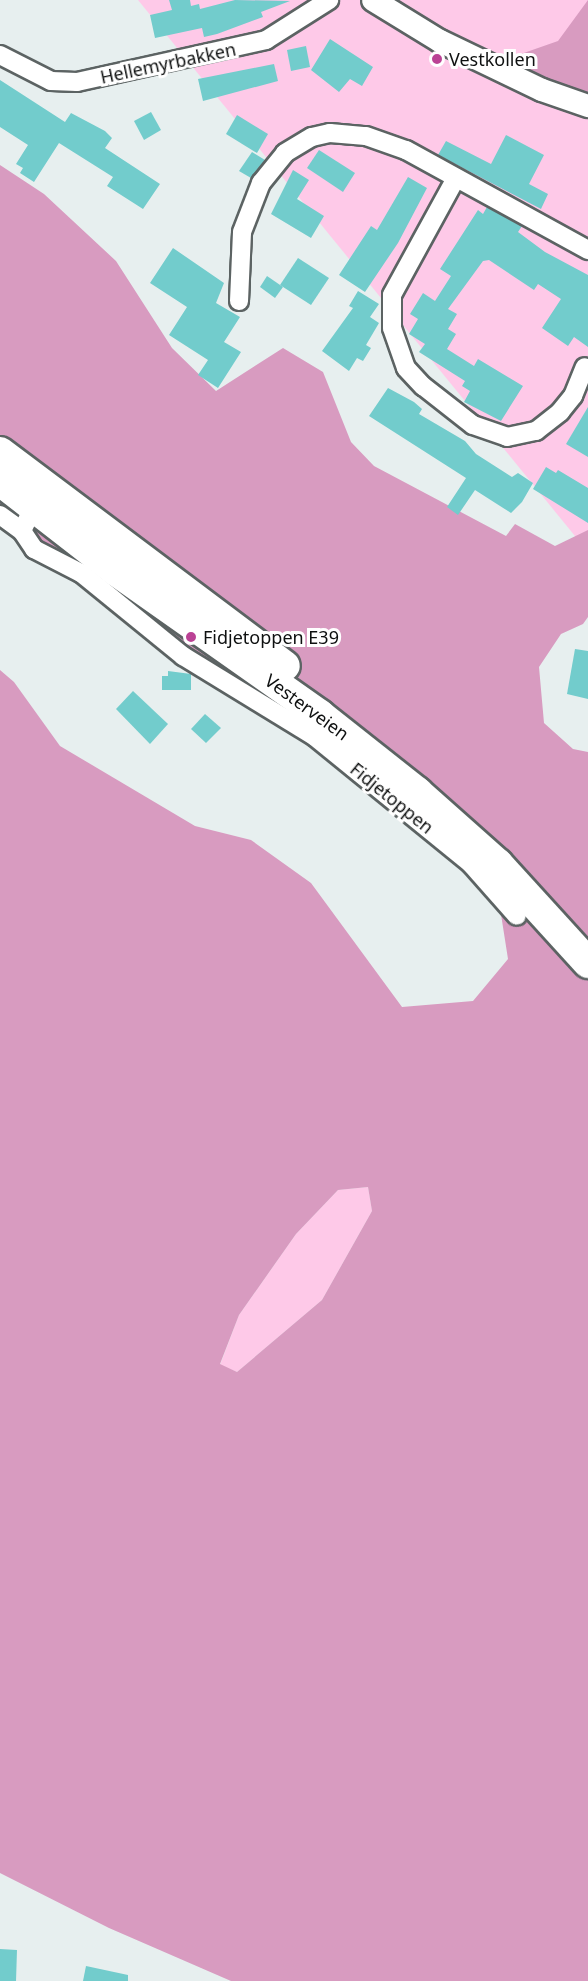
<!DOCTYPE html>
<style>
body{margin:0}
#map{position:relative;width:588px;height:1981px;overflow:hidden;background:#e7efef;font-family:"Noto Sans",sans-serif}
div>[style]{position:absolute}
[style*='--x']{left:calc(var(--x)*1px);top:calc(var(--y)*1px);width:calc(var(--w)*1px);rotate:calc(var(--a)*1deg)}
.green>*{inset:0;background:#fec9e8}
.forest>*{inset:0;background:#d89bc0}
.building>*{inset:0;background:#72cccc}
.roads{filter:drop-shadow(2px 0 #5c6363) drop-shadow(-2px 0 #5c6363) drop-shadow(0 2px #5c6363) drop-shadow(0 -2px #5c6363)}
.minor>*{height:18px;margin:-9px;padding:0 9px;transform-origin:9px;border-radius:9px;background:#fff}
.tertiary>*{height:22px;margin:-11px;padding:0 11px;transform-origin:11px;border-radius:11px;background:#fff}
.trunk>*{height:30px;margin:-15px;padding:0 15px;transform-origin:15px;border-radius:15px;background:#fff}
.dots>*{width:16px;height:16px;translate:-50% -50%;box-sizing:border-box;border:3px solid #fff;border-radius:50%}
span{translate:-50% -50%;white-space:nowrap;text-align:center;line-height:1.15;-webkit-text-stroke:6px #fff;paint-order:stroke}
.poi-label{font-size:18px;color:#0e1010}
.left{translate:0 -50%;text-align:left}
.street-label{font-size:18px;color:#0e1010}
</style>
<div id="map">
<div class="green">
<i style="clip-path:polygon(138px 0,588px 0,588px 552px)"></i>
<i style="clip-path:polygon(368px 1187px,372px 1211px,322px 1300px,237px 1372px,220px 1365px,239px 1315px,296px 1234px,338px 1190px)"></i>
</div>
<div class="forest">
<i style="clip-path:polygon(588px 0,588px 93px,557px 92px,492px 64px,558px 41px)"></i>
<i style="clip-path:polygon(evenodd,0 165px,44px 194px,116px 261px,172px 348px,216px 391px,283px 348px,323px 372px,351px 442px,374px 466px,506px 536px,515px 524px,555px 546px,588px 530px,588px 617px,583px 624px,561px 634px,539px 667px,544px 723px,573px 749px,588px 752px,588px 1981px,231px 1981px,109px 1928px,0 1873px,0 670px,14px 682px,60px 746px,195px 826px,251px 840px,311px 883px,402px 1007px,473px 1001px,508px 959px,500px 908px,430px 833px,0 509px,0 165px,368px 1187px,372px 1211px,322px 1300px,237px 1372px,220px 1364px,239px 1315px,296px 1234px,338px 1190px,368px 1187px)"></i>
</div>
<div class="building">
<i style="clip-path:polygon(169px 0,190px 0,191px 6px,199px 4px,200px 9px,235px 0,290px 1px,261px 12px,263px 17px,217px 34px,204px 37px,202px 28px,155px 38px,150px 15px,172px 10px)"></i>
<i style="clip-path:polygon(330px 39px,373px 67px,362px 86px,350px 79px,339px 92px,311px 70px)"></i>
<i style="clip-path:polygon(306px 46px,310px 67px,291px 71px,287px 50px)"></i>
<i style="clip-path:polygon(274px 64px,278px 81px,203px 101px,198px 79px)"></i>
<i style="clip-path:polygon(0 80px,65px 122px,71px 113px,105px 131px,112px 138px,105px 148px,160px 184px,143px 209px,107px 186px,113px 177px,59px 143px,34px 182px,20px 173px,23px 168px,16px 164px,28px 145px,0 127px)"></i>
<i style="clip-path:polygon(151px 112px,161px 130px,144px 140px,134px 121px)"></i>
<i style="clip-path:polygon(237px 115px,268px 134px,257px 153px,226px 134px)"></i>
<i style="clip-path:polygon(506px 135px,544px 155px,529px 184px,548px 194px,541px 209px,438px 155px,446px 141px,491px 164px)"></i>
<i style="clip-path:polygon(319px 150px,355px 173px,343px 192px,307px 168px)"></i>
<i style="clip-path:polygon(252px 152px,265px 160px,251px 178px,239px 171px)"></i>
<i style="clip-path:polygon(293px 170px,309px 180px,297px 199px,324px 216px,311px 238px,271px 214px)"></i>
<i style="clip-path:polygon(408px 177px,427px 188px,398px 243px,365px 292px,339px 275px,371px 226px,377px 230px)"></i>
<i style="clip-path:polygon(487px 207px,522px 226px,518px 232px,545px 252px,588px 275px,588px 347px,574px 337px,568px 346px,542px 328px,561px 299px,538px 284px,534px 290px,489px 260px,483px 261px,448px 309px,457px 314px,448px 329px,456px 334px,447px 349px,474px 366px,478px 359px,523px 386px,501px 421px,464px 402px,470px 391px,462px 386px,465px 381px,419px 352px,425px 344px,409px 334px,418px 319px,410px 314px,423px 293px,435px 301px,451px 276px,440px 269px,478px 210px,483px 214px)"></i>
<i style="clip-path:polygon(173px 248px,224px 283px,216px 303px,240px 317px,224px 342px,241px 352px,218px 388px,198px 375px,208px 360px,169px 335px,187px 307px,150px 283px)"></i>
<i style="clip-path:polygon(298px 258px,329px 278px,311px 305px,280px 285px)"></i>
<i style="clip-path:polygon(267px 276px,283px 287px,275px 298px,260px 287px)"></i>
<i style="clip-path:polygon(358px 291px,379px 304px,370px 317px,379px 323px,366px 345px,371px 348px,363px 361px,357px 358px,349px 371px,322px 351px,353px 308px,349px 306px)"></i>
<i style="clip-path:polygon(388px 388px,414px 402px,422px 409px,419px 414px,465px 441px,476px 454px,512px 477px,518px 473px,533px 483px,522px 502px,511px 513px,475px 490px,458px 515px,447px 507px,466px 478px,369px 416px)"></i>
<i style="clip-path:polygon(588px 407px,588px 457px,566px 444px)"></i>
<i style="clip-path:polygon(546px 467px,556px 473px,558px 470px,588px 488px,588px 523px,533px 489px)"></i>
<i style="clip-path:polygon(575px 649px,588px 651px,588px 699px,567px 694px)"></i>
<i style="clip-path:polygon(168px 671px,191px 674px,191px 690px,162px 690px,162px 676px,168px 676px)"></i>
<i style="clip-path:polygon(133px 691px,168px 724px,150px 744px,116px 709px)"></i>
<i style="clip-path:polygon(205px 714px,221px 728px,206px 743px,191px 729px)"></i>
<i style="clip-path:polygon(0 1949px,17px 1950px,16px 1981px,0 1981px)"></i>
<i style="clip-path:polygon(86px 1966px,128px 1975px,128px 1981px,83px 1981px)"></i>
</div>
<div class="roads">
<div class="minor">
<i style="--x:0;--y:55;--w:57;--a:27"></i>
<i style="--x:51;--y:81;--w:26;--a:2"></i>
<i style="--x:77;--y:82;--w:194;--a:-12.5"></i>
<i style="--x:266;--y:40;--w:75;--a:-32.4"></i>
<i style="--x:456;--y:178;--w:133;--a:118.7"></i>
<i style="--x:392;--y:295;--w:33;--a:90"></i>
<i style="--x:392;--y:328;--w:42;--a:70.7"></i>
<i style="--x:406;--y:368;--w:25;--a:47"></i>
<i style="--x:423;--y:386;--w:63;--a:38"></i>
<i style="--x:473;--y:425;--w:36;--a:19"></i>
<i style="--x:507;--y:437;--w:30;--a:-12"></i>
<i style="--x:536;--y:431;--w:31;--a:-38"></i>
<i style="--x:560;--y:412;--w:21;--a:-51"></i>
<i style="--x:573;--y:396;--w:31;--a:-68"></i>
<i style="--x:239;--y:301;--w:69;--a:-87.5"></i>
<i style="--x:242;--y:232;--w:53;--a:-68.8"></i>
<i style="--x:261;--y:183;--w:38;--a:-51"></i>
<i style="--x:285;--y:153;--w:31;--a:-31"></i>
<i style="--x:312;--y:137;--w:18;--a:-13"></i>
<i style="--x:330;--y:133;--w:36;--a:5"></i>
<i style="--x:366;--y:136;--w:42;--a:19.3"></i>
<i style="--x:406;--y:150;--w:208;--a:28.8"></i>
<i style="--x:37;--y:500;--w:34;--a:116"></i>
<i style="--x:22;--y:531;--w:22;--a:56"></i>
<i style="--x:34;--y:549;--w:53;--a:27.1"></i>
<i style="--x:81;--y:573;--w:132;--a:39.1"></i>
<i style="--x:183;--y:656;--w:155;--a:31.5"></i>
<i style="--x:315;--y:737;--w:201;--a:39.1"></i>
<i style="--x:471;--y:864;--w:69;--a:48.5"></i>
<i style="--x:0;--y:515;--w:27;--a:36"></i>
</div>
<div class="tertiary">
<i style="--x:373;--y:0;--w:79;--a:31.5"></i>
<i style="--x:440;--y:41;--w:113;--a:25.7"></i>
<i style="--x:542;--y:90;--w:49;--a:19.2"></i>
</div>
<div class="trunk">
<i style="--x:0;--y:452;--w:356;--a:36.9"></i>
<i style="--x:0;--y:481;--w:147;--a:37.8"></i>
<i style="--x:116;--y:571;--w:250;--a:35.2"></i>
<i style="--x:320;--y:715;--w:124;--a:38.4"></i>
<i style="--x:417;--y:792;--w:108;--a:41.6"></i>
<i style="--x:498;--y:864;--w:134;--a:47.7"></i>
</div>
</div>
<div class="dots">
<i style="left:437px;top:59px;background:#bb4295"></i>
<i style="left:191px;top:637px;background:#bb4295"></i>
</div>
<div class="poi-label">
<span class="left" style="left:449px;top:59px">Vestkollen</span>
<span class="left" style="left:203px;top:637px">Fidjetoppen E39</span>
</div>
<div class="street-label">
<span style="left:168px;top:63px;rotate:-12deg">Hellemyrbakken</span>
<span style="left:307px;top:707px;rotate:36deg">Vesterveien</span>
<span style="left:392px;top:798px;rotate:39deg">Fidjetoppen</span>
</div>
</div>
